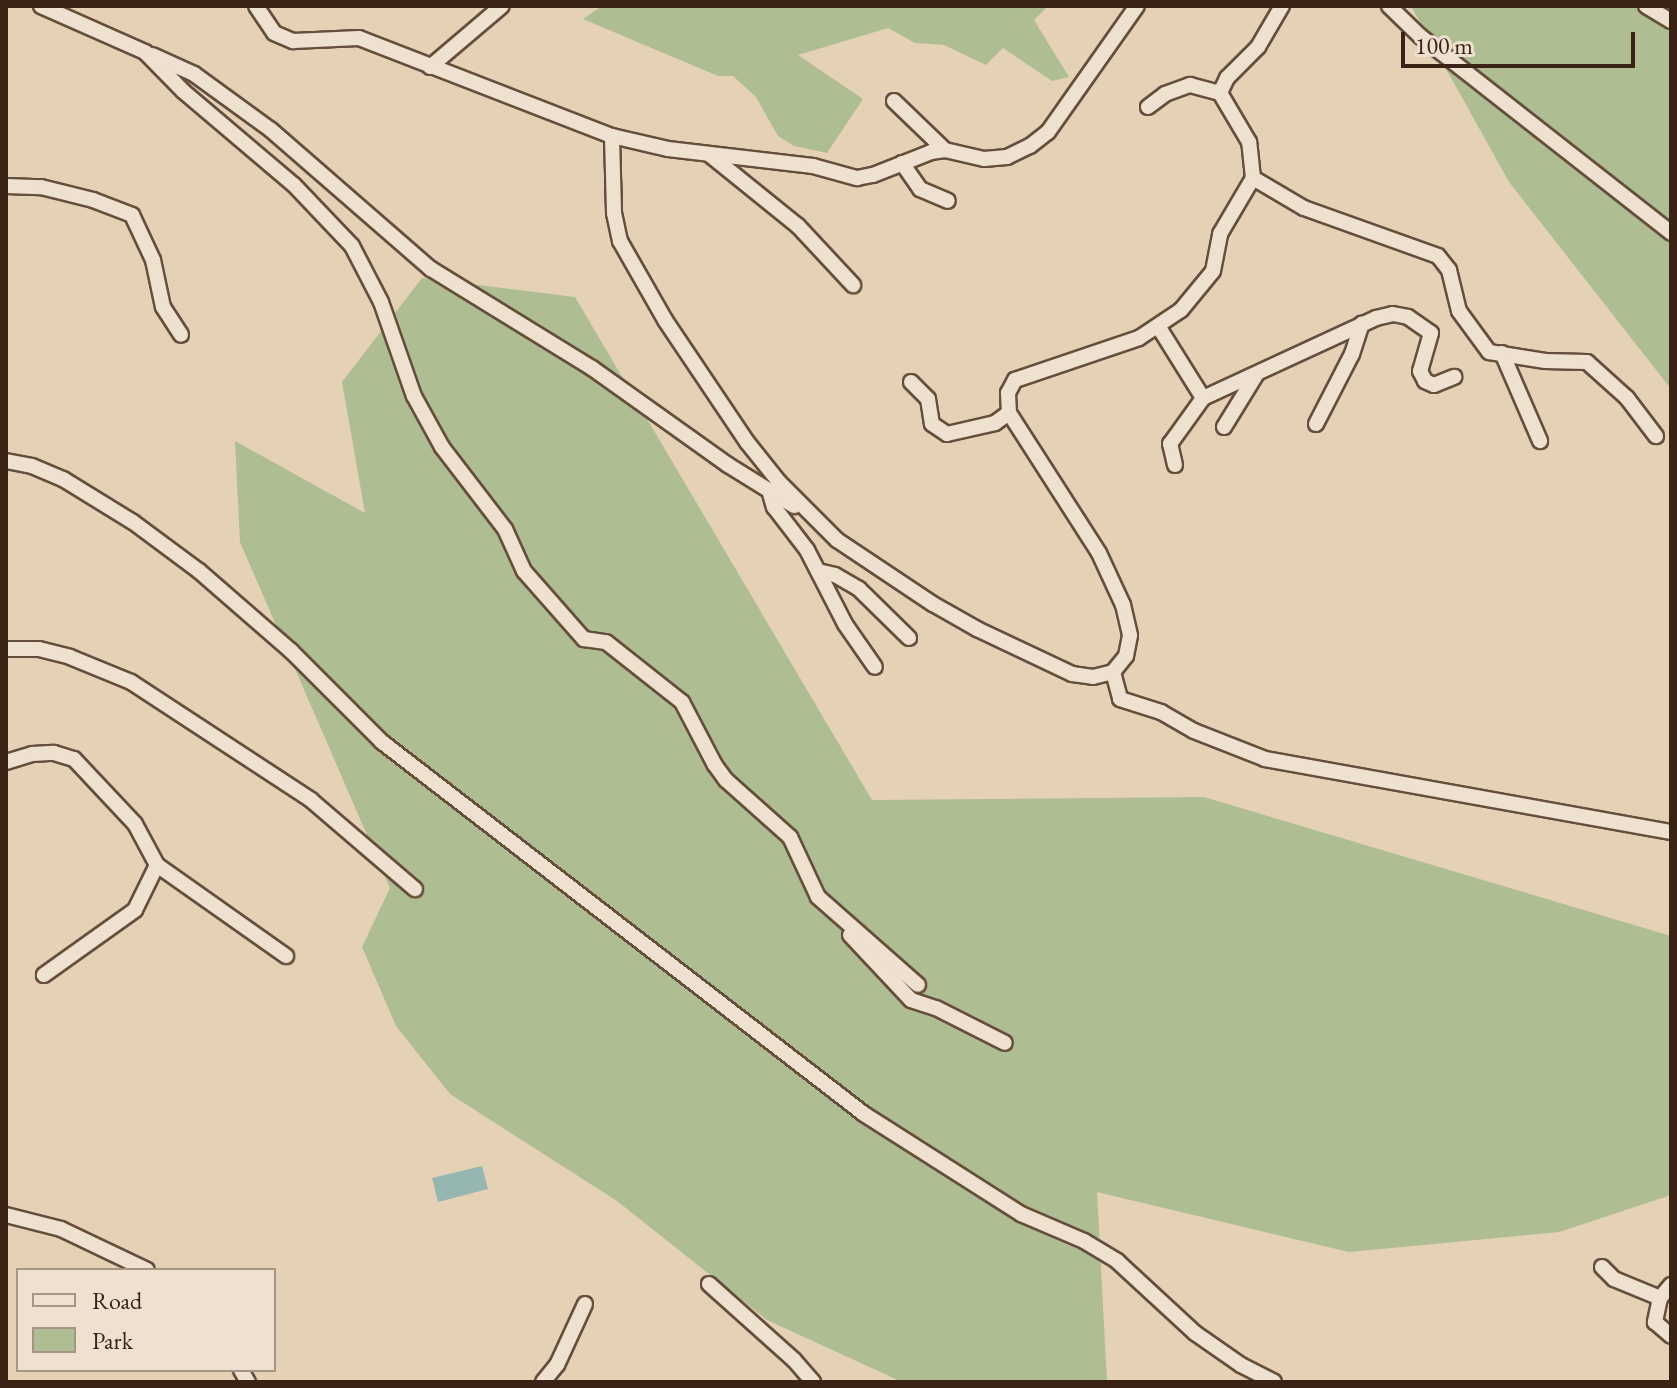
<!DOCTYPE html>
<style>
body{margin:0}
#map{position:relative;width:1677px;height:1388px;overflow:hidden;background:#e5d1b6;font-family:"EB Garamond",serif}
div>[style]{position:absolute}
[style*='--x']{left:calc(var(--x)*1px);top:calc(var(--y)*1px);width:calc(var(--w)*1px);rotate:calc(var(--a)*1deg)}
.green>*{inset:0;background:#afbd93}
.water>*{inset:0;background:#96b7b1}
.roads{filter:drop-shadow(2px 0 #654e3c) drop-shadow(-2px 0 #654e3c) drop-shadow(0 2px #654e3c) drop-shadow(0 -2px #654e3c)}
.minor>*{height:14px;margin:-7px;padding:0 7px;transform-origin:7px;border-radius:7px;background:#eee1d0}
span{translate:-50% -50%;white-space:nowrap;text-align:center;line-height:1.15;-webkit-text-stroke:6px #eee1d0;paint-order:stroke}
.frame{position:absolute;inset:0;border:8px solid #3a2214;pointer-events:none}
.legend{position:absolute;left:16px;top:1268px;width:260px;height:104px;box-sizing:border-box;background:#eee1d0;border:2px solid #a69585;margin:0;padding:10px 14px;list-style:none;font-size:24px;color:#3a2214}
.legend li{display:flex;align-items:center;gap:16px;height:40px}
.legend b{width:40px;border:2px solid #a69585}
.scale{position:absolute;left:1401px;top:32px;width:234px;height:36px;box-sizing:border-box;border:4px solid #3a2214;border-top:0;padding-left:10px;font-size:24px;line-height:28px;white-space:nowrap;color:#3a2214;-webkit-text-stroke:6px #eee1d0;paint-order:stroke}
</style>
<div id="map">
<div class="green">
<i style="clip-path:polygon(602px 6px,1048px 6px,1034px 20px,1069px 77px,1052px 81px,1003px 48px,986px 65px,944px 45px,915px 43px,888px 28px,798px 55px,863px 99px,827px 153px,794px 146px,778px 136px,756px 97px,733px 76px,718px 76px,583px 19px)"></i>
<i style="clip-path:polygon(1411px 6px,1671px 6px,1671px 389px,1509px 182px)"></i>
<i style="clip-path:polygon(422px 278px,575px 297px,872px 800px,1204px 797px,1671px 936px,1671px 1195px,1559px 1232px,1349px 1252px,1097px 1192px,1107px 1382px,902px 1382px,767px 1320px,617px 1201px,450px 1094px,396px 1026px,362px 947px,390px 888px,240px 542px,235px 441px,365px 513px,342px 382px)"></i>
</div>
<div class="water">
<i style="clip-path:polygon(482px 1166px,488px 1189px,438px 1202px,432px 1178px)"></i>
</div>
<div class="roads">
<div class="minor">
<i style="--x:41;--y:6;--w:114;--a:23.9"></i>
<i style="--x:145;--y:52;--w:54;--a:45.7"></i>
<i style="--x:183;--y:91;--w:145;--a:40.3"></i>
<i style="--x:294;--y:185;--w:84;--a:46.4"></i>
<i style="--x:352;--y:246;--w:63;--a:62.6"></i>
<i style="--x:381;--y:302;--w:100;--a:70.7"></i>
<i style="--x:414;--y:396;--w:58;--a:61.2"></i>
<i style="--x:442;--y:447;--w:103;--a:52.5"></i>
<i style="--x:505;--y:529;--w:46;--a:65.7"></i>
<i style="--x:524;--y:571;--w:91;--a:48.6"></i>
<i style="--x:584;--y:639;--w:22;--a:8"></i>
<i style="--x:606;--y:642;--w:97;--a:38.3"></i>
<i style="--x:682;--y:702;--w:71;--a:62.4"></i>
<i style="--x:715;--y:765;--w:19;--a:54"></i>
<i style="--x:726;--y:780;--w:86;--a:41.7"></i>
<i style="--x:790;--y:837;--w:66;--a:65"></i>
<i style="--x:818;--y:897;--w:133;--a:41.3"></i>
<i style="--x:256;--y:6;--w:32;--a:56"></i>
<i style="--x:274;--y:33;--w:21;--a:23"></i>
<i style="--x:293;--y:41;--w:66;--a:-2.6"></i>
<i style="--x:359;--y:38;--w:271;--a:21.2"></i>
<i style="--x:612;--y:136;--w:57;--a:13.1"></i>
<i style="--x:668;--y:149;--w:146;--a:6.7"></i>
<i style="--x:813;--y:166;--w:46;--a:15.3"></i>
<i style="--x:857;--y:178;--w:16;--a:-11"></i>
<i style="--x:873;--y:175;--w:62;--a:-21.6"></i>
<i style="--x:931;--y:152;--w:14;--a:-8"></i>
<i style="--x:945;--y:150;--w:40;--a:13"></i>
<i style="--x:984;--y:159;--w:23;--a:-5"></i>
<i style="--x:1007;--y:157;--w:25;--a:-26"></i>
<i style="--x:1030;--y:146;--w:23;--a:-38"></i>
<i style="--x:1048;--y:132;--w:154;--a:-54.8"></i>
<i style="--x:1389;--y:6;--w:43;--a:44.1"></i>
<i style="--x:1420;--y:36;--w:319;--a:38.1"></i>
<i style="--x:1646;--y:6;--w:29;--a:31"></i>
<i style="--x:152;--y:55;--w:46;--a:24.3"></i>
<i style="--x:194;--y:74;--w:95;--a:36"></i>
<i style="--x:271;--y:130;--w:212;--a:41"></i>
<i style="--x:431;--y:269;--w:189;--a:31.6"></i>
<i style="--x:592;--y:368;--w:167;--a:35.5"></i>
<i style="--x:728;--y:465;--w:78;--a:31.8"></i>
<i style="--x:430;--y:67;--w:94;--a:-40.3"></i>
<i style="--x:894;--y:101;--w:71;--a:43.9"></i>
<i style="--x:1148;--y:107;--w:21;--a:-37"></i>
<i style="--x:1165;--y:94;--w:27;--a:-20"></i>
<i style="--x:1190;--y:85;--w:31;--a:15"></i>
<i style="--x:612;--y:136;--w:77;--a:88.5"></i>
<i style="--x:614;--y:213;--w:29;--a:78"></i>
<i style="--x:620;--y:241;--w:91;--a:60.3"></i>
<i style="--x:665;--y:320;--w:147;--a:56.1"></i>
<i style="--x:747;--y:442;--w:51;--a:51.3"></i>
<i style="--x:779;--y:482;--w:82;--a:45"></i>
<i style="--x:837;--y:540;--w:115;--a:33.7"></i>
<i style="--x:933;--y:604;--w:51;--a:29.6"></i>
<i style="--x:977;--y:629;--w:105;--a:25.3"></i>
<i style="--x:1072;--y:674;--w:21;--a:8"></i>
<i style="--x:1093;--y:677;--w:21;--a:-14"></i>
<i style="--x:1113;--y:672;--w:21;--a:-51"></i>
<i style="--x:1126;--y:656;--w:21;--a:-79"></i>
<i style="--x:1130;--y:635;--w:31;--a:-103"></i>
<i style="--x:1123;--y:605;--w:57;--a:-114.8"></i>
<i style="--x:1099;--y:553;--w:166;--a:-122.7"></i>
<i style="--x:1009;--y:413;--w:20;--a:-93"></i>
<i style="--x:1008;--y:393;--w:15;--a:-62"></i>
<i style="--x:1015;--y:380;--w:131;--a:-18.7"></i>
<i style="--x:1139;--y:338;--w:50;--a:-33.7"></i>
<i style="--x:1181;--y:310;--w:50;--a:-50.6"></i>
<i style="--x:1213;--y:271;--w:38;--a:-79"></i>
<i style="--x:1220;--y:234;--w:65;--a:-59.5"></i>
<i style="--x:1253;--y:178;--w:36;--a:-96"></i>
<i style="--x:1249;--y:142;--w:57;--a:-120.6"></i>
<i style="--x:1220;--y:93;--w:17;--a:-65"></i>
<i style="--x:1227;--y:78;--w:44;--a:-45"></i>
<i style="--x:1258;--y:47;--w:48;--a:-59.7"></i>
<i style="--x:710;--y:155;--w:113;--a:38.9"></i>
<i style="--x:798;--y:226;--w:81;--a:47"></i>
<i style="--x:902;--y:163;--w:32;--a:55"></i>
<i style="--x:920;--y:189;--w:30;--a:23"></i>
<i style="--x:1253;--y:178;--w:59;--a:30.5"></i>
<i style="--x:1304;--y:208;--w:142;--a:19.7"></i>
<i style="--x:1438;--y:256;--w:18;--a:52"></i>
<i style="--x:1449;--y:270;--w:42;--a:76.3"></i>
<i style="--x:1459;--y:311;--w:51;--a:53.8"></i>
<i style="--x:1489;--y:352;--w:57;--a:9.1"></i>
<i style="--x:1545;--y:361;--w:42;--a:1.4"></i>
<i style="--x:1587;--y:362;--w:54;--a:42"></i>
<i style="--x:1627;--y:398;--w:48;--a:52.7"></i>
<i style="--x:6;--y:186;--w:35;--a:2"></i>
<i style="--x:41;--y:187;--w:54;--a:14"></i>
<i style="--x:93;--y:200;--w:42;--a:21"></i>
<i style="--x:132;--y:215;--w:50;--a:65"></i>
<i style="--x:153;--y:260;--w:48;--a:78"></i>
<i style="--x:163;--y:307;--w:33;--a:57"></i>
<i style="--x:1158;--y:326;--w:85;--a:58"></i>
<i style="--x:1203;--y:398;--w:191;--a:-24.8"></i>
<i style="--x:1376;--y:318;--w:17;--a:-13"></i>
<i style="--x:1393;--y:314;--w:15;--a:11"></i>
<i style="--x:1408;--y:317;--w:28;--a:35"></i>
<i style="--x:1431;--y:333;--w:40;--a:106"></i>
<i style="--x:1420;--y:371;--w:11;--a:63"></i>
<i style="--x:1425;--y:381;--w:10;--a:24"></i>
<i style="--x:1434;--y:385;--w:22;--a:-22"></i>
<i style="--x:1502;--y:353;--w:96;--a:66.6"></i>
<i style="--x:911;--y:382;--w:24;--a:45"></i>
<i style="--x:928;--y:399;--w:25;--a:81"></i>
<i style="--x:932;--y:424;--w:18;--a:34"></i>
<i style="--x:947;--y:434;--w:49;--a:-12.9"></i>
<i style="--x:995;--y:423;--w:17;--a:-36"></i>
<i style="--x:1316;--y:424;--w:79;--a:-62.8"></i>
<i style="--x:1352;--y:354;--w:32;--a:-72"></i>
<i style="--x:1224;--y:427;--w:61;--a:-58.4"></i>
<i style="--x:6;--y:461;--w:26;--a:11"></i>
<i style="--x:32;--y:466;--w:34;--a:23"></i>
<i style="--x:63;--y:479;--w:82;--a:31.6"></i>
<i style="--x:133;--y:522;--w:82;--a:36.6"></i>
<i style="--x:199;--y:571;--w:122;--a:41"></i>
<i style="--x:291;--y:651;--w:129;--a:45"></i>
<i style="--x:382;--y:742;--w:609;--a:37.66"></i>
<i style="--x:864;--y:1114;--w:186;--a:32.5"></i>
<i style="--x:1021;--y:1214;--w:69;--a:23.2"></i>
<i style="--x:1084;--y:1241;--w:39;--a:31"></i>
<i style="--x:1117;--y:1261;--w:106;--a:42.7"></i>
<i style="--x:1195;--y:1333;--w:56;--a:34.8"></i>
<i style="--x:1241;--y:1365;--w:37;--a:27"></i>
<i style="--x:1175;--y:465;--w:22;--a:-103"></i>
<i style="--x:1170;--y:444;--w:57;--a:-54.3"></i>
<i style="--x:769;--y:490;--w:18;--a:74"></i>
<i style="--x:774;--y:507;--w:54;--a:52.5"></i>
<i style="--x:807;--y:550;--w:83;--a:62.8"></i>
<i style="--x:845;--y:624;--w:52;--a:55.1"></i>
<i style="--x:818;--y:571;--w:17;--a:13"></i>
<i style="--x:835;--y:575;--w:28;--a:30"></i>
<i style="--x:859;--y:589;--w:70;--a:44.4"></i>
<i style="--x:6;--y:649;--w:33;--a:0"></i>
<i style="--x:39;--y:649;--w:32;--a:14"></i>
<i style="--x:70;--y:657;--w:66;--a:22.3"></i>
<i style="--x:131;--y:682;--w:215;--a:33.2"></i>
<i style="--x:311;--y:800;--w:137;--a:40.6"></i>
<i style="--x:1113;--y:672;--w:28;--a:75"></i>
<i style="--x:1120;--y:699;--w:43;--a:17.6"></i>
<i style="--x:1161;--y:712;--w:38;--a:30"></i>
<i style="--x:1194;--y:731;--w:76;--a:21.5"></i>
<i style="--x:1265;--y:759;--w:413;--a:10.2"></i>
<i style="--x:6;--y:762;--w:27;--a:-17"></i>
<i style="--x:32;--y:754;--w:22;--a:-3"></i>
<i style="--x:54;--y:753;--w:21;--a:17"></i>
<i style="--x:74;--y:759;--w:89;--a:46.8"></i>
<i style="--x:135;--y:824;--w:47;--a:61.8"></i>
<i style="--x:157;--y:865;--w:50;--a:116.1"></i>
<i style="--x:135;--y:910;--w:112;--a:144.5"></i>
<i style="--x:157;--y:865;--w:158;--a:35.2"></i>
<i style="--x:850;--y:935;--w:89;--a:46.8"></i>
<i style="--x:911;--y:1000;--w:26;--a:18"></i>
<i style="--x:936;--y:1008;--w:77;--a:26.9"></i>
<i style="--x:6;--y:1215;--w:57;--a:14.3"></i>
<i style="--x:61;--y:1229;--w:95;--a:25.5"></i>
<i style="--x:1602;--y:1267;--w:17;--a:45"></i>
<i style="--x:1614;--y:1279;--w:50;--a:22.4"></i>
<i style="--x:709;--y:1284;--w:114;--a:41.8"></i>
<i style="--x:794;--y:1360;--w:29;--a:49"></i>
<i style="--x:1671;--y:1285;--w:17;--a:130"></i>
<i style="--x:1660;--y:1298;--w:25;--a:102"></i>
<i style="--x:1655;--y:1322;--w:21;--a:41"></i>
<i style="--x:241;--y:1370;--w:14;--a:60"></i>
<i style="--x:543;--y:1382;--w:22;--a:-51"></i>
<i style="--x:557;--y:1365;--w:67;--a:-65.3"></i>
</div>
</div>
<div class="frame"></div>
<ul class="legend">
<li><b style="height:10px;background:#eee1d0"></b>Road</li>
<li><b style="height:22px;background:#afbd93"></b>Park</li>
</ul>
<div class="scale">100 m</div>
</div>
